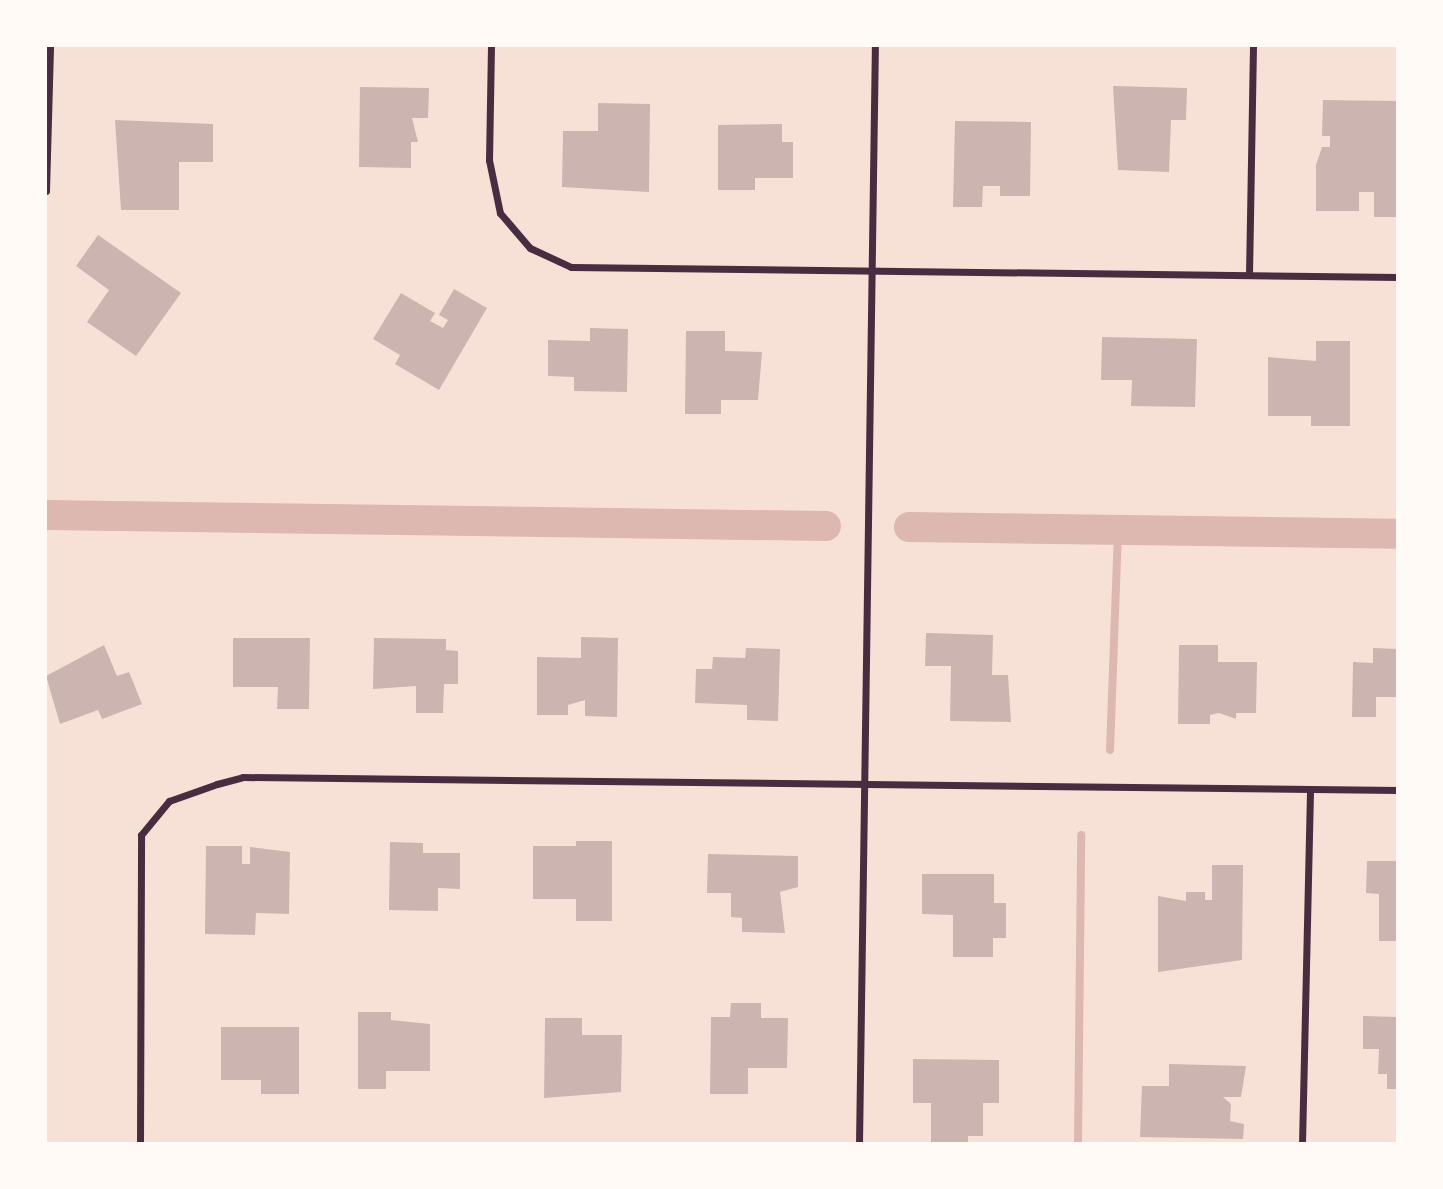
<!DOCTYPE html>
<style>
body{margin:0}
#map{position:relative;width:1443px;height:1189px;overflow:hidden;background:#f7e1d7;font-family:"Space Grotesk",sans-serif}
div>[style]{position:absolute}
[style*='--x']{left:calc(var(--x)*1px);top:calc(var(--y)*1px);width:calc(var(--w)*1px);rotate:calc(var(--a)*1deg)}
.stream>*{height:8px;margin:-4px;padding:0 4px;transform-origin:4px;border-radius:4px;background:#dcb8b0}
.canal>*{height:30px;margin:-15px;padding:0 15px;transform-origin:15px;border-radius:15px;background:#dcb8b0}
.building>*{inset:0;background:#ccb4b1}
.minor>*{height:7px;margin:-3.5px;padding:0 3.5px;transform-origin:3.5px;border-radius:3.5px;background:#4a2c40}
span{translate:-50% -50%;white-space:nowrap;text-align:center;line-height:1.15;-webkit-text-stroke:5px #fffaf5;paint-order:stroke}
.frame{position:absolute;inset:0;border:47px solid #fffaf5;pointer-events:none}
</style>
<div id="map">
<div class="stream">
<i style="--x:1110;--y:750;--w:220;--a:-87.9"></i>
<i style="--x:1078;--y:1144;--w:309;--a:-89.4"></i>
</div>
<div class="canal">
<i style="--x:46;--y:515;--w:780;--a:0.81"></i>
<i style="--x:909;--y:527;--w:489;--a:0.8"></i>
</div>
<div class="building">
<i style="clip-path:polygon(1113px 86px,1187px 88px,1186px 120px,1171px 120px,1169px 172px,1118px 170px)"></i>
<i style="clip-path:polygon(360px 87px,429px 88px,428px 118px,412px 118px,418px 142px,411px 142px,411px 168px,359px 167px)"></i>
<i style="clip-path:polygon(1323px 100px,1397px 101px,1398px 217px,1374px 217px,1374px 192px,1359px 192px,1359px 211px,1316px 211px,1316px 165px,1322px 147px,1330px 147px,1330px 136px,1322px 136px)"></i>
<i style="clip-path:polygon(598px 103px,650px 104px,649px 192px,562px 187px,563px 131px,598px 131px)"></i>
<i style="clip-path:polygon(115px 120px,213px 124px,213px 162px,179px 162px,179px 210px,121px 210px)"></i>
<i style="clip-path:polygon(955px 121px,1031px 122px,1030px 196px,1000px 196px,1000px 186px,983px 186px,982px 207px,953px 207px)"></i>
<i style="clip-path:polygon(782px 124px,782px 142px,793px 142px,793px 178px,755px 178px,755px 190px,718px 190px,718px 125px)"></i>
<i style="clip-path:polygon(98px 235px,181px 293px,136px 356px,87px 322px,109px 290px,76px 266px)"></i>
<i style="clip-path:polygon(454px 289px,487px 308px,439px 390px,395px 364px,400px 355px,373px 339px,401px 293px,435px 313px,430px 321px,443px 328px,448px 320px,439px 315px)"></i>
<i style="clip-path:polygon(590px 328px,628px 329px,627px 392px,574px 391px,574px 377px,548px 376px,548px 340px,590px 341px)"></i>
<i style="clip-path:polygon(686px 331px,725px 331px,725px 351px,762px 352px,758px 400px,721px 400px,721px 414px,685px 414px)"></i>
<i style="clip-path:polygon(1102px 337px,1197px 339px,1195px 407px,1131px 406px,1132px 380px,1101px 380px)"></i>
<i style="clip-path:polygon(1316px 341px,1350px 341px,1350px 426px,1311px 426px,1311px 416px,1268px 416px,1268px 357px,1316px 361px)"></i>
<i style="clip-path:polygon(926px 633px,993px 635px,992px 675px,1008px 675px,1011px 722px,950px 721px,951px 666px,925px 666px)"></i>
<i style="clip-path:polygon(581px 637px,618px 638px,617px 717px,585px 716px,585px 700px,568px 705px,568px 715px,537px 715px,537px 657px,581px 658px)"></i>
<i style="clip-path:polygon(233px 638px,310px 638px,309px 709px,277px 709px,278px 687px,233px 687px)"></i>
<i style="clip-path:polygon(374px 638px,446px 639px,446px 650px,458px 651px,458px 684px,444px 684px,443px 713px,416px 713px,416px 686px,373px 689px)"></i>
<i style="clip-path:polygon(104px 645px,117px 676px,129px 672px,142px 704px,102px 719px,98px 710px,60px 724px,46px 676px)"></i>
<i style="clip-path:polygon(1179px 645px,1218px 645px,1218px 662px,1257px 662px,1256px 713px,1236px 713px,1236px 719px,1219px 713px,1210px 715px,1210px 724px,1178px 724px)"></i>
<i style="clip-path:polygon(746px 648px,780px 649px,778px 721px,747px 720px,747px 705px,695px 703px,696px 669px,712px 669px,713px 657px,745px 658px)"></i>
<i style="clip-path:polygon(1373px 648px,1398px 649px,1398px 697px,1376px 697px,1376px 717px,1352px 717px,1353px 662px,1373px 663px)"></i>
<i style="clip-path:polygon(576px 841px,612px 841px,612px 921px,576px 921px,576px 899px,533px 899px,533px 846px,576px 846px)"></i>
<i style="clip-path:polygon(390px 842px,423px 843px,423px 853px,460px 853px,460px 889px,438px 888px,438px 911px,389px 910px)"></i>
<i style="clip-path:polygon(206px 846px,242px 846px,242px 864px,250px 864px,250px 847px,290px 852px,289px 914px,256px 913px,255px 935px,205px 934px)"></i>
<i style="clip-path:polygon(708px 854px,798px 856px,798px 887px,780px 892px,785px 933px,742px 932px,742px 918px,731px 917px,731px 893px,707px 893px)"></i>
<i style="clip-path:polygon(1367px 861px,1398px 861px,1398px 941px,1379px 941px,1379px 894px,1366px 893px)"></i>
<i style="clip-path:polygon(1212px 865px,1243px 865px,1242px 960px,1158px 972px,1158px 896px,1186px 901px,1186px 892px,1205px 892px,1205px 900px,1212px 900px)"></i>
<i style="clip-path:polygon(922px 874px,994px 874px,994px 903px,1006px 903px,1006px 938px,993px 938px,993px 957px,953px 957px,953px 915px,922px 914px)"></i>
<i style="clip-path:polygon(731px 1003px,761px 1003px,761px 1018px,788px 1018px,787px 1068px,748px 1068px,748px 1094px,710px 1094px,711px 1017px,730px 1017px)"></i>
<i style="clip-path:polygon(358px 1012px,391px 1012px,391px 1020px,430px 1024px,430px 1071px,386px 1071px,386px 1089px,358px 1089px)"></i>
<i style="clip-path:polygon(1363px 1016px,1398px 1017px,1398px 1089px,1387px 1089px,1387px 1074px,1378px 1074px,1379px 1049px,1363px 1049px)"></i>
<i style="clip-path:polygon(545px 1018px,582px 1018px,582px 1035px,622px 1035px,621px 1092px,544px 1098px)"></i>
<i style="clip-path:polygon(221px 1027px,299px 1027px,299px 1094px,261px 1094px,261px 1080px,221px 1080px)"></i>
<i style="clip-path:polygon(913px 1059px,999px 1060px,999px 1103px,983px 1103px,983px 1136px,968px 1136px,968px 1143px,931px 1142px,931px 1103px,913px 1103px)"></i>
<i style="clip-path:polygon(1169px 1064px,1246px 1066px,1241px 1097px,1223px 1097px,1231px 1104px,1230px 1121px,1244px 1124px,1243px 1139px,1140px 1137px,1142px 1086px,1169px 1086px)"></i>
</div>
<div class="minor">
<i style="--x:491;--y:46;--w:114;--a:91"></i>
<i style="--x:489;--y:160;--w:54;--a:78.3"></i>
<i style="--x:500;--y:213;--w:46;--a:49.4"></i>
<i style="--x:530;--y:248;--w:45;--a:24.9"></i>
<i style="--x:571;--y:267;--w:827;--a:0.69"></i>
<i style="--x:46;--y:191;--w:145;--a:-88.4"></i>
<i style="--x:1249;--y:275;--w:229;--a:-89"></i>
<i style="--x:140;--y:1144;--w:309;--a:-89.8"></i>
<i style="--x:141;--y:835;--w:44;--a:-50.5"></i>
<i style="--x:169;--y:801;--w:51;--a:-19.5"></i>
<i style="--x:217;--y:784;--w:27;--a:-15"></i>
<i style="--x:243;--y:777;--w:1155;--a:0.64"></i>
<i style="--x:859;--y:1144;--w:1098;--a:-89.17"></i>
<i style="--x:1302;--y:1144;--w:355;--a:-88.7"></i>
</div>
<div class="frame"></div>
</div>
